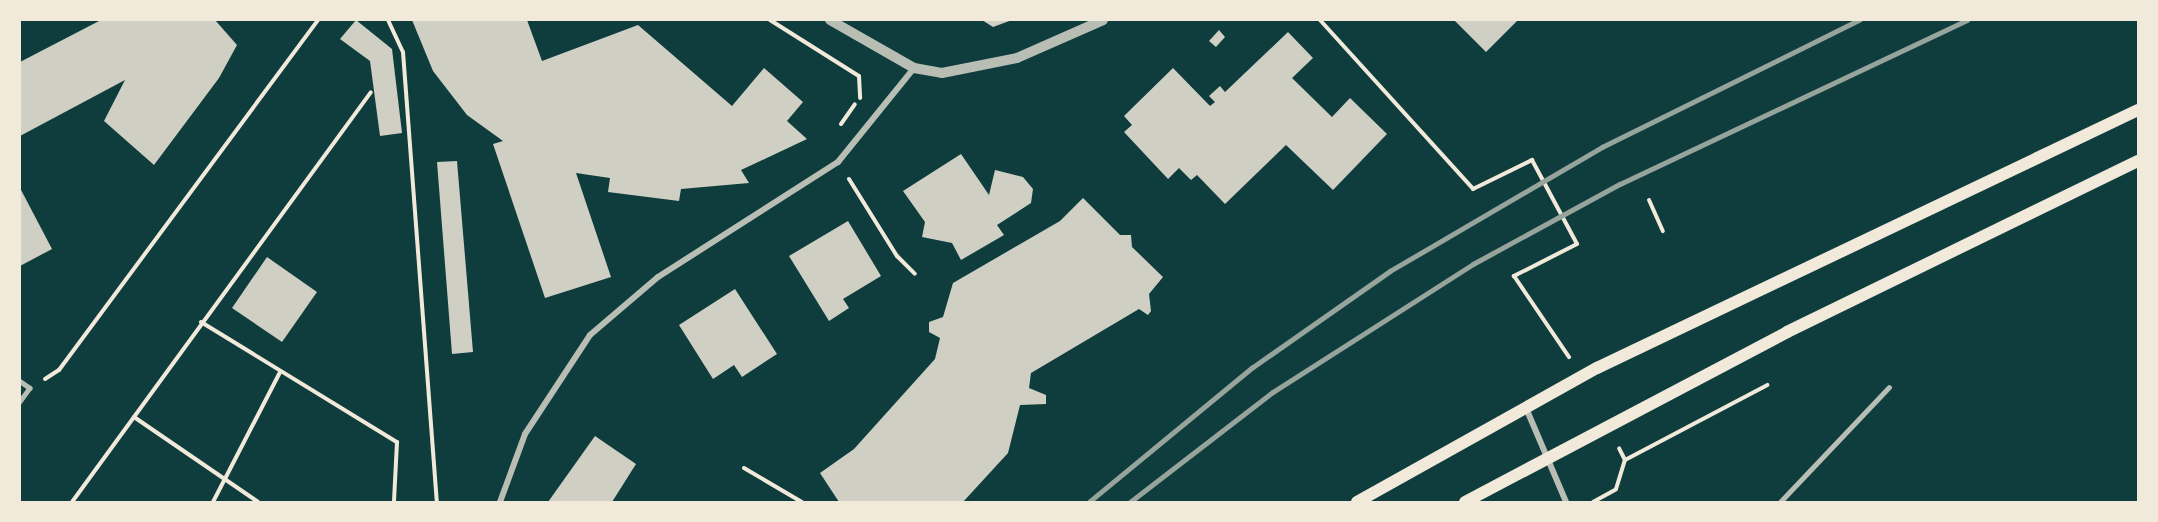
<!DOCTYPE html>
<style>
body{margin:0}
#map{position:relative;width:2158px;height:522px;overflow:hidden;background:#0f3d3e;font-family:"DM Sans",sans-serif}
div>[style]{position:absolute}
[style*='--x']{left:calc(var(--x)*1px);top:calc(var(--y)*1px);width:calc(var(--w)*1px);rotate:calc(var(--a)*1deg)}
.building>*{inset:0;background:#cfcfc3}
.path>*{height:4px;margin:-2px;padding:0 2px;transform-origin:2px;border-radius:2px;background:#f1e9da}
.service>*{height:4.5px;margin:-2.25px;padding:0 2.25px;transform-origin:2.25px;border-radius:2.25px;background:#b8beb3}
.minor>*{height:6px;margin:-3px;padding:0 3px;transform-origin:3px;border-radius:3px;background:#b8beb3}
.tertiary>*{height:10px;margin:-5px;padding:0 5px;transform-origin:5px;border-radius:5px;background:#b8beb3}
.secondary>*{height:12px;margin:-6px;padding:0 6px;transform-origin:6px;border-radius:6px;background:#f1e9da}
.rail>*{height:4.5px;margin:-2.25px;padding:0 2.25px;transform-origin:2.25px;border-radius:2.25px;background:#97a49c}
span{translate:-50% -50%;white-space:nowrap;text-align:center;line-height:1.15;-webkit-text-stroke:4.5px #f1e9da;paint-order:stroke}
.frame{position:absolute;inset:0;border:21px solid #f1e9da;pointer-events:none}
</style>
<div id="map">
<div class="building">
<i style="clip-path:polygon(101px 20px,215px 20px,237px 45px,219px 78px,154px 165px,104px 121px,125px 80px,20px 136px,20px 62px)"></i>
<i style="clip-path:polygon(356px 20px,392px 49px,402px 133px,380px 136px,370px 61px,340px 39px)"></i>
<i style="clip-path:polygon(412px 20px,527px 20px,542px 61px,638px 25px,732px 106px,764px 68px,803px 102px,787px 121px,807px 139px,741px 170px,749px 183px,681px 189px,679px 201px,608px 192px,610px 178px,576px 173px,611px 277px,545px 298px,493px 144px,503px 141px,467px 115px,433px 71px)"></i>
<i style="clip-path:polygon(982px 20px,1012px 20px,993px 27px)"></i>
<i style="clip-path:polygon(1454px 20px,1518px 20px,1486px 52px)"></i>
<i style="clip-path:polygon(1219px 30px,1225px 37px,1216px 47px,1209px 41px)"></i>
<i style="clip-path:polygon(1288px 32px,1313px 58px,1292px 78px,1332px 117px,1350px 98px,1387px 134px,1333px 190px,1286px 145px,1225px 204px,1197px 175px,1191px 180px,1179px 168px,1168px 179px,1124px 132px,1132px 125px,1124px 116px,1173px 68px,1210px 106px,1215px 102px,1209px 96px,1220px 86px,1225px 92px)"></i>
<i style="clip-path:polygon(961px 154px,989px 195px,995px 170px,1023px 177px,1033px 189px,1031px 203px,997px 225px,1004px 235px,961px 260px,952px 243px,922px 237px,925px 222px,903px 191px)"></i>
<i style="clip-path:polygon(457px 161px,473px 352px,452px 354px,437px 162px)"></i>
<i style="clip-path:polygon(20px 188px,52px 249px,20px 266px)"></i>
<i style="clip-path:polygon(1083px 198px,1120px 235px,1131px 235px,1132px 247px,1163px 277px,1149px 294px,1151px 311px,1148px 315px,1139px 309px,1031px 373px,1029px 388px,1046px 395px,1046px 404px,1020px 405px,1008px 453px,963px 502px,839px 502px,820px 473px,854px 449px,935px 359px,940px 338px,929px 332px,929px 322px,943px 317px,953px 283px,1060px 221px)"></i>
<i style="clip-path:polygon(848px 221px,881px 276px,843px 299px,849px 308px,829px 321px,789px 256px)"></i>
<i style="clip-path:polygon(267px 257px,317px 292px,282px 342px,232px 308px)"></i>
<i style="clip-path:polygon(735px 289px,777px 354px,742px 377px,734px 365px,713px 379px,679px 325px)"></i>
<i style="clip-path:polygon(595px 436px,636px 464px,612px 502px,548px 502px)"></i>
</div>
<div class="path">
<i style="--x:388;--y:20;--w:35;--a:65"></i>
<i style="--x:403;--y:52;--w:451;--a:85.7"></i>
<i style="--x:770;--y:20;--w:105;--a:32.2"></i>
<i style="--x:859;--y:76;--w:22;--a:87"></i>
<i style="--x:1320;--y:20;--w:228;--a:47.8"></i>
<i style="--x:1473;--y:189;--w:66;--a:-26.2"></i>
<i style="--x:1532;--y:160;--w:95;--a:61.8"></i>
<i style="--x:1577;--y:244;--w:71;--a:153.1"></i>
<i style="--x:1514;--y:276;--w:98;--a:55.8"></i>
<i style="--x:841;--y:124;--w:24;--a:-55"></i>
<i style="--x:849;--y:179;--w:91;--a:58.1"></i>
<i style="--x:897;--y:256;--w:25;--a:45"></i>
<i style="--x:1649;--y:200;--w:34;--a:66"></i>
<i style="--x:201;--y:322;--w:230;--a:31.5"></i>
<i style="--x:397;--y:442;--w:60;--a:92.9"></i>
<i style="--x:45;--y:379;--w:17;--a:-33"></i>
<i style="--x:59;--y:370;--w:435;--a:-53.5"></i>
<i style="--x:134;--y:417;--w:150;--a:34.4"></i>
<i style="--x:1625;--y:460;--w:161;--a:-27.8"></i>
<i style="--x:744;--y:468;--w:67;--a:30.4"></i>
<i style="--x:72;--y:502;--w:507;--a:-53.9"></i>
<i style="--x:213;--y:502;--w:146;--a:-62.7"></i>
<i style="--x:1593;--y:502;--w:26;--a:-29"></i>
<i style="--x:1616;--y:489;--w:30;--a:-73"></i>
<i style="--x:1625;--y:460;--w:13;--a:-117"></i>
</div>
<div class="service">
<i style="--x:20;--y:381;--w:12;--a:35"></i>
<i style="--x:30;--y:388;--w:17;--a:126"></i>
<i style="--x:1780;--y:502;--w:158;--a:-46.5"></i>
</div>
<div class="minor">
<i style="--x:1526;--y:408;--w:102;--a:66.9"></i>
<i style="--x:500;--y:502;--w:72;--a:-69.8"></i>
<i style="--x:525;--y:434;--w:118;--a:-56.7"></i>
<i style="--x:590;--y:335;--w:89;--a:-40.5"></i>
<i style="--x:658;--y:277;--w:214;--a:-32.6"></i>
<i style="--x:838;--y:162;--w:121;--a:-51"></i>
</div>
<div class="tertiary">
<i style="--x:830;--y:20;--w:97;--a:29.7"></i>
<i style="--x:914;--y:68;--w:28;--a:10"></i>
<i style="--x:942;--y:73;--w:76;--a:-11.3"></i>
<i style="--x:1017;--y:58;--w:94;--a:-23.8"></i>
</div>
<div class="secondary">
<i style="--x:1357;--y:502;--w:275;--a:-29.2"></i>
<i style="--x:1597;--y:368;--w:599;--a:-25.5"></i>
<i style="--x:1465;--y:502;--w:364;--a:-27.8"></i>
<i style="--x:1787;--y:332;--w:390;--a:-26"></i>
</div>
<div class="rail">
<i style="--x:1089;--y:502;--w:212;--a:-39.5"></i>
<i style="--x:1253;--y:367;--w:167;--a:-35"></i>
<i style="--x:1390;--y:271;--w:246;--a:-30.3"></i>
<i style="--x:1602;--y:147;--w:287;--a:-26.3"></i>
<i style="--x:1130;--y:502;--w:180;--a:-37.6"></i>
<i style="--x:1273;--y:392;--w:237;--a:-32.6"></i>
<i style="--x:1473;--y:264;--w:167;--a:-28.6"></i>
<i style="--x:1620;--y:184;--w:384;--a:-25.3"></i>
</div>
<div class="frame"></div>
</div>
